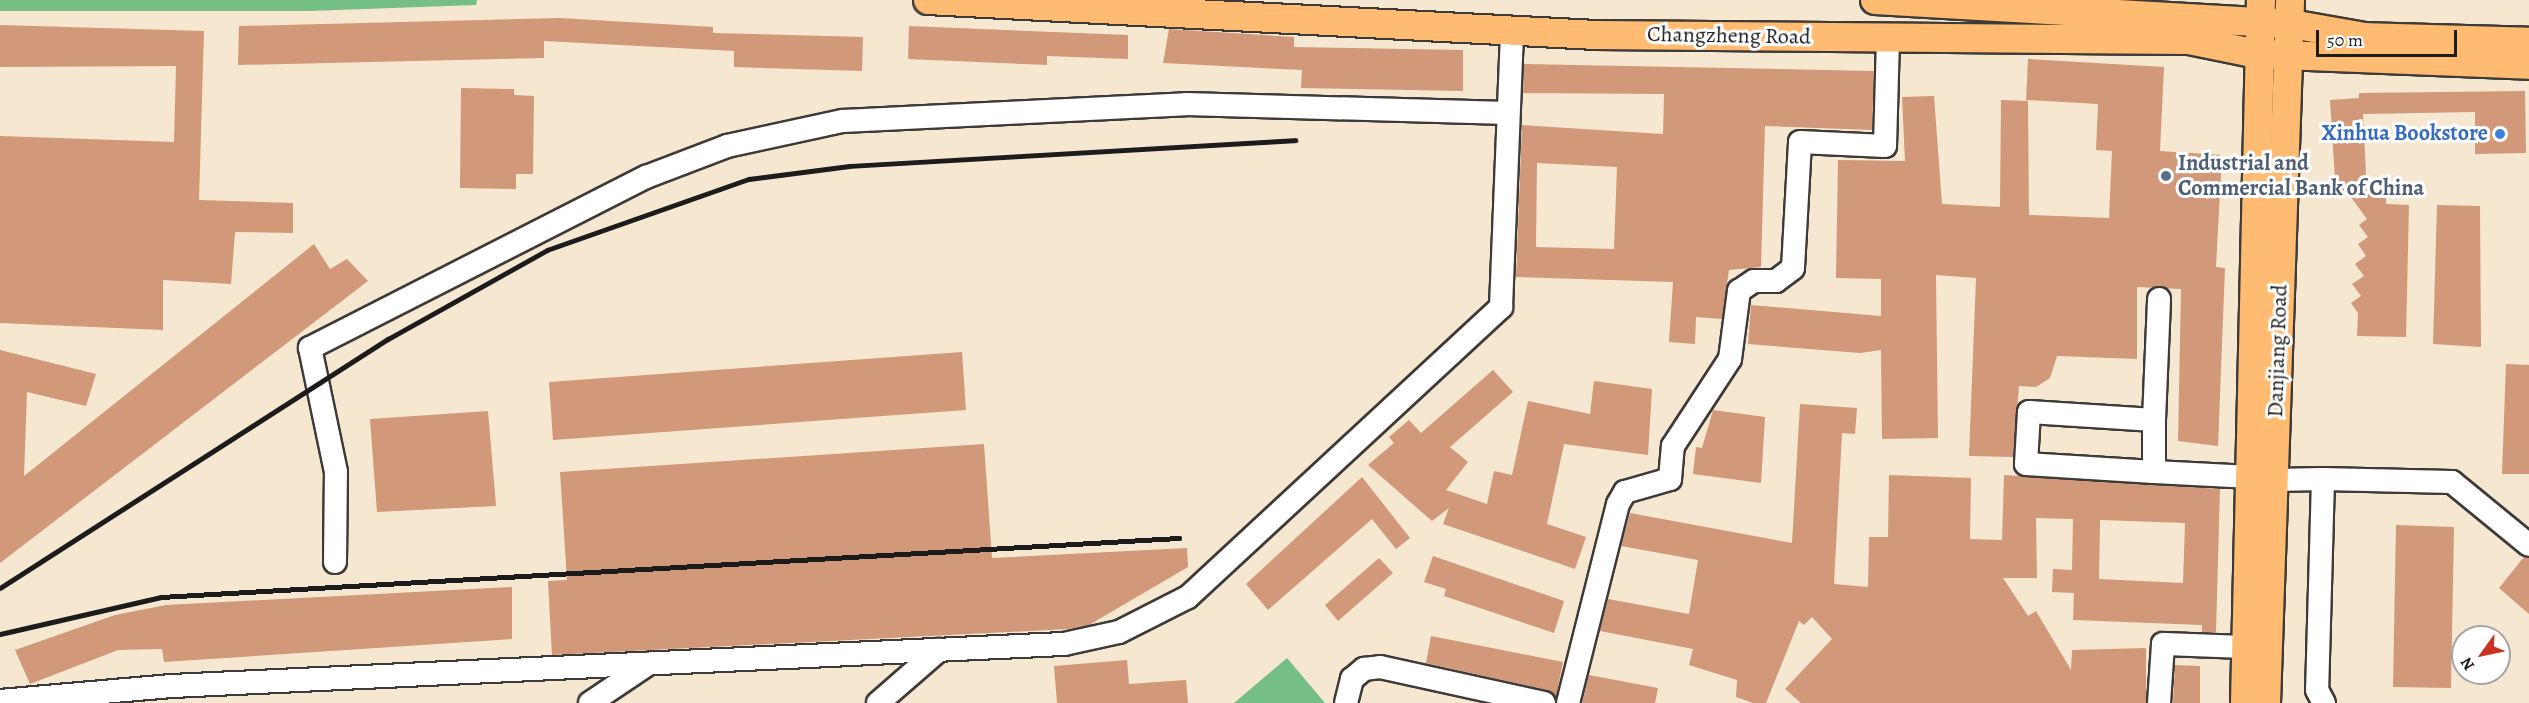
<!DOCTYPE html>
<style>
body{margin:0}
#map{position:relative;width:2529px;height:703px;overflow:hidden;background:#f6e7d1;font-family:Alegreya,serif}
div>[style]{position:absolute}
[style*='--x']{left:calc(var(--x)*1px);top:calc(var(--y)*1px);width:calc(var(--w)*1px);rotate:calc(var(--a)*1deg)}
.forest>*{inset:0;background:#75be85}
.building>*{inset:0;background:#d1987a}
.roads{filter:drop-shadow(2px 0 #3d3a37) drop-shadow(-2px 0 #3d3a37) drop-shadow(0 2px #3d3a37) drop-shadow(0 -2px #3d3a37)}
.minor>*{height:22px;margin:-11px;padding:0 11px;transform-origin:11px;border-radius:11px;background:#fff}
.major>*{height:28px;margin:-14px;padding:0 14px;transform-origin:14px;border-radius:14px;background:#ffbb71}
.rail>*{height:4.5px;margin:-2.25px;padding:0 2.25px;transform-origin:2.25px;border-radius:2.25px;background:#1c1c1c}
.dots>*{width:16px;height:16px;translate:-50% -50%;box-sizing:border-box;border:3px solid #fff;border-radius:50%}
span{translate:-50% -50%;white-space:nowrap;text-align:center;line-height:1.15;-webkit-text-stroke:6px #fff;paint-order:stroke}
.street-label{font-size:22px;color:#1c1c1c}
.shop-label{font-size:22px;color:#366cbe;font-weight:700}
.right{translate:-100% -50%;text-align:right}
.service-label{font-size:22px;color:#4e5e75;font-weight:700}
.left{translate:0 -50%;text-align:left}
.north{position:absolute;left:2451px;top:625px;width:60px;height:60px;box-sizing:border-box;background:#fff;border:2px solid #a4a4a4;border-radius:50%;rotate:237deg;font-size:16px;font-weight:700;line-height:24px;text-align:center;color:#1c1c1c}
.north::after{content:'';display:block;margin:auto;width:21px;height:27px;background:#c8321e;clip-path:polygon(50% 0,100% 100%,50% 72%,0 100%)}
.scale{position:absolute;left:2316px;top:30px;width:141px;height:27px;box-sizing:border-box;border:3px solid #1c1c1c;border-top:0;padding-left:8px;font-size:18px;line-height:21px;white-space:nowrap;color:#1c1c1c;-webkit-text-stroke:4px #fff;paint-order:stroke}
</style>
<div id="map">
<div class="forest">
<i style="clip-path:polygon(0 0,477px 0,476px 5px,309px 11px,0 11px)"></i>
<i style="clip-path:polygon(1287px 658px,1325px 703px,1234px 703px)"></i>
</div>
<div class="building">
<i style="clip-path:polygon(560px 18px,713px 27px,713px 33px,863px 37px,862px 71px,734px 67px,734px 51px,544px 41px,544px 58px,238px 65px,239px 26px)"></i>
<i style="clip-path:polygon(0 25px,204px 31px,199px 200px,293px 203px,293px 233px,235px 232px,231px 284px,163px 280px,163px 330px,0 323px,0 136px,174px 142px,176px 66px,0 67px)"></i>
<i style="clip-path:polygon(909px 26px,1128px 35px,1128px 59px,1047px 56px,1047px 65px,908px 59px)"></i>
<i style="clip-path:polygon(1169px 29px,1294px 37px,1294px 47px,1463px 50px,1463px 91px,1301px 88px,1302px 70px,1163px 63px)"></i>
<i style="clip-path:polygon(2028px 59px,2164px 67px,2160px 151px,2222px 155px,2216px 267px,2225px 268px,2218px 446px,2178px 441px,2181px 289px,2137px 287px,2137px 359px,2057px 356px,2050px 378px,2036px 387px,2019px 386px,2013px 457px,1969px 456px,1976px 278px,1936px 275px,1938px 438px,1882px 439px,1881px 350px,1860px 353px,1748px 344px,1751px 305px,1881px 316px,1881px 279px,1836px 278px,1838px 160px,1905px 161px,1902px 97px,1934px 96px,1942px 204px,2000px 207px,2001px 100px,2028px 101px,2029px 215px,2109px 218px,2112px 151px,2096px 150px,2098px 104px,2026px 100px)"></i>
<i style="clip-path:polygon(evenodd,1524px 64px,1874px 71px,1872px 130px,1765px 126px,1761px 267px,1729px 270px,1722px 319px,1696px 317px,1695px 344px,1669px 342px,1673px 282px,1516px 277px,1522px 125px,1663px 134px,1664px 94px,1523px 93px,1524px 64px,1537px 163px,1617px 167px,1614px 249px,1536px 247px,1537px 163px)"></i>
<i style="clip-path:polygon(461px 88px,514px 89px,514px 95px,534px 96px,533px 174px,516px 174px,516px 189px,460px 188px)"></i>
<i style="clip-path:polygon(2525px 91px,2526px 153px,2475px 154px,2475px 112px,2363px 114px,2367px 194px,2386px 194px,2386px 204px,2409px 205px,2406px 337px,2357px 336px,2358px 313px,2351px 303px,2361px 296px,2352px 284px,2364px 276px,2355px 264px,2366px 256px,2358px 244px,2368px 237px,2359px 225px,2367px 219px,2348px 193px,2336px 194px,2330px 100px,2359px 98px,2359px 93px)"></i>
<i style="clip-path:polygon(2437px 205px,2480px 206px,2481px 347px,2433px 344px)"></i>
<i style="clip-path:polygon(314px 244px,330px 269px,347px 259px,368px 281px,0 563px,0 350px,96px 374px,86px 406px,27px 392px,24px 476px)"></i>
<i style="clip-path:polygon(962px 352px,966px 410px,553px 440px,549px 382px)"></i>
<i style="clip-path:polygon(2506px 364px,2529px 365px,2529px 474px,2502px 474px)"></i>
<i style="clip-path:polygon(1493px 370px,1513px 392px,1450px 447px,1468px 462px,1446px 490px,1487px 504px,1494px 471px,1512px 475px,1528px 401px,1590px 414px,1594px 381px,1652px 389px,1648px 455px,1564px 444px,1547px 524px,1586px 537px,1575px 569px,1443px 524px,1449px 508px,1432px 521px,1368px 465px,1394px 443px,1389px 437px,1409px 420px,1421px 433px)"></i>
<i style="clip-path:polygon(evenodd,1800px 404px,1857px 408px,1855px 434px,1842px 433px,1834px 584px,1868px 587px,1869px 537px,1888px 537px,1889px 475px,1971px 478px,1970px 539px,2002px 540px,2004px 475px,2220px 489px,2216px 632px,2202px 632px,2202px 625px,2073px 620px,2074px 593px,2052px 592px,2053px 569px,2072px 570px,2073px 519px,2036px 518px,2037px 578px,2003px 578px,2028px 616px,2036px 611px,2071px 670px,2072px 650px,2146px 648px,2146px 703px,1801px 703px,1785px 689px,1832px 639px,1812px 617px,1804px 625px,1799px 621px,1766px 703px,1753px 703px,1736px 697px,1737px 680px,1689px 665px,1693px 649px,1600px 631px,1608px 599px,1689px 614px,1698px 560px,1621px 546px,1630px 513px,1792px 543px,1800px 404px,2100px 520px,2185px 523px,2183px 583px,2099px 579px,2100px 520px)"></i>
<i style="clip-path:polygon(1713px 410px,1765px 417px,1761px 483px,1693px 474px,1696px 447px,1702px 448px)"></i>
<i style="clip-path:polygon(488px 411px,496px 506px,377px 512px,370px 419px)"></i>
<i style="clip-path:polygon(984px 444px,992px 558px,1187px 548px,1188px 567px,1089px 625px,1069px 629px,552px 655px,548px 581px,567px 580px,560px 472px)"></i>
<i style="clip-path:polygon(1362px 477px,1410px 538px,1396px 549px,1372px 519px,1268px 610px,1246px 584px)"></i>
<i style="clip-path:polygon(2396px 525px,2454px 527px,2451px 688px,2393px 687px)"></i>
<i style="clip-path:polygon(1433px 556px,1564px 601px,1554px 633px,1444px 596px,1446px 589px,1424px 582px)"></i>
<i style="clip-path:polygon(2524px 557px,2529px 558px,2529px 614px,2499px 588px)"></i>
<i style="clip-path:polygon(1379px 558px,1393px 573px,1338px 621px,1325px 605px)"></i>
<i style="clip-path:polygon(512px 587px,512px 639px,164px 662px,162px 649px,118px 650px,30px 684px,15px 650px,115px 615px,166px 605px)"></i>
<i style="clip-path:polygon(1431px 636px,1563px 662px,1556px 697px,1547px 690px,1426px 663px)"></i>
<i style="clip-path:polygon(1127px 660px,1129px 684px,1186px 680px,1188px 703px,1057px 703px,1054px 666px)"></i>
<i style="clip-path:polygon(2175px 665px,2200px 666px,2200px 703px,2173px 703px)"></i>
<i style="clip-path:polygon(1589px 675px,1658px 688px,1655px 703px,1582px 703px)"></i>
</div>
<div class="roads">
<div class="minor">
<i style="--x:2154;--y:420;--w:121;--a:-87.6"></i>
<i style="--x:2154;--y:472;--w:52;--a:-90"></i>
<i style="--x:2154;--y:420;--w:125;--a:-176.3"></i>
<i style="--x:2029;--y:412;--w:52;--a:93.3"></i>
<i style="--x:2026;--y:464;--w:128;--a:3.6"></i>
<i style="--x:2154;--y:472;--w:97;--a:3"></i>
<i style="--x:2323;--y:479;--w:129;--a:1.3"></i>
<i style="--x:2452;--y:482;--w:99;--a:39.3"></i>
<i style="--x:2274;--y:480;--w:49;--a:-1.2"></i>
<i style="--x:2323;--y:479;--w:211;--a:91.6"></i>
<i style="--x:2317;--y:690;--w:15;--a:62"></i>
<i style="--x:335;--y:562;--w:90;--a:-89.4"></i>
<i style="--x:336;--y:472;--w:127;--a:-101.8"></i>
<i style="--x:310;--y:348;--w:377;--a:-27"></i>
<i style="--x:646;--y:177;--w:87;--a:-20.9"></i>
<i style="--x:727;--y:146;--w:119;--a:-12.2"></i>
<i style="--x:843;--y:121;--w:343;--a:-2.8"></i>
<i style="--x:1186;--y:104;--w:322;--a:1.6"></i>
<i style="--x:0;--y:701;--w:173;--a:-5"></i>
<i style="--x:172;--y:686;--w:893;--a:-2.7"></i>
<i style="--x:1064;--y:644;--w:56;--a:-12.3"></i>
<i style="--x:1119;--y:632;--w:77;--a:-26.9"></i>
<i style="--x:1188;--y:597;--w:427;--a:-42.8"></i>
<i style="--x:1501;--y:307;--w:276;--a:-87.7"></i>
<i style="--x:590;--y:703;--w:70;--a:-33.9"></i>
<i style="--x:878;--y:703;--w:81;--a:-41"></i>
<i style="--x:1346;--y:703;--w:25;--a:-76"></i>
<i style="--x:1352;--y:679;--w:16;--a:-40"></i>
<i style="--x:1364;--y:669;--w:16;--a:-7"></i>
<i style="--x:1380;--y:667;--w:168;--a:12.4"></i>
<i style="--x:1568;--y:703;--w:205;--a:-75.9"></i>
<i style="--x:1618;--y:504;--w:14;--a:-60"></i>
<i style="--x:1625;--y:492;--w:47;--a:-16.1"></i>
<i style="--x:1670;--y:479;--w:33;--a:-85"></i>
<i style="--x:1673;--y:446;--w:104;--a:-56.8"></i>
<i style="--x:1730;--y:359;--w:69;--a:-82.5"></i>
<i style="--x:1739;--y:291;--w:18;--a:-34"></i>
<i style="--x:1754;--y:281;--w:22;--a:0"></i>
<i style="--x:1776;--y:281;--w:21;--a:-37"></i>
<i style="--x:1793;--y:268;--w:126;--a:-86.8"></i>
<i style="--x:1800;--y:142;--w:85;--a:2.7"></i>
<i style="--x:1885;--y:146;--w:108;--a:-88.4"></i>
<i style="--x:2159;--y:703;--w:59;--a:-86.1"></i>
<i style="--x:2163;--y:644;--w:83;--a:2.1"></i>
</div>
<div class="major">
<i style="--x:928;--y:0;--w:669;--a:3"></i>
<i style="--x:1596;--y:35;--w:593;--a:0.48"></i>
<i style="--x:2189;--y:40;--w:70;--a:11.5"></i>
<i style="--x:2258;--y:54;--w:271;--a:2.3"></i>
<i style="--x:1875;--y:0;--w:417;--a:3.3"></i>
<i style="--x:2291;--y:24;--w:75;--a:10"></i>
<i style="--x:2365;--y:37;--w:164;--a:1.7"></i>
<i style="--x:2245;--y:703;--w:703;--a:-88.7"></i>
<i style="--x:2266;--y:703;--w:703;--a:-88.04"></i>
</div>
</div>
<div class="rail">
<i style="--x:0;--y:588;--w:461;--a:-32.7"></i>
<i style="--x:388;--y:339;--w:182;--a:-29.2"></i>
<i style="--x:547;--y:250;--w:214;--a:-19.4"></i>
<i style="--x:749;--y:179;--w:101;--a:-7.4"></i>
<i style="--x:849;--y:166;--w:447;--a:-3.3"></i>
<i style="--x:0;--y:634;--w:165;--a:-12.9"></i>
<i style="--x:161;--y:597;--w:1020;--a:-3.32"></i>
</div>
<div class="dots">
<i style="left:2500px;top:134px;background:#3f7fe0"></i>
<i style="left:2166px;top:176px;background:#5c6f8a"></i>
</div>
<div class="street-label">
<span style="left:1729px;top:36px;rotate:1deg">Changzheng Road</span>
<span style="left:2278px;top:351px;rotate:-88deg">Danjiang Road</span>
</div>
<div class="shop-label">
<span class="right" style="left:2488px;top:134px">Xinhua Bookstore</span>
</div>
<div class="service-label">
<span class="left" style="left:2178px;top:176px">Industrial and<br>Commercial Bank of China</span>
</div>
<div class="north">N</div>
<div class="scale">50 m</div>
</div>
